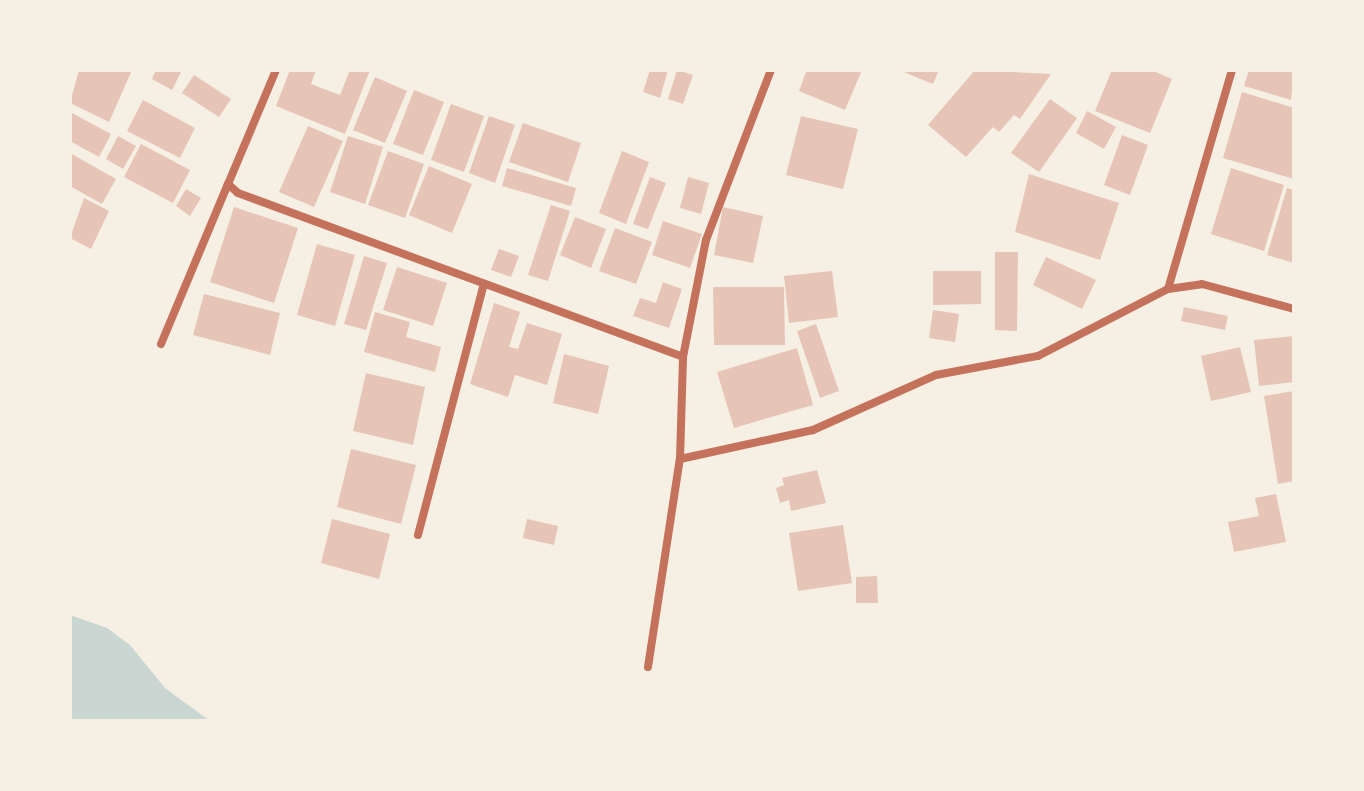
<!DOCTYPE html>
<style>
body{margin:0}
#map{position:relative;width:1364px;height:791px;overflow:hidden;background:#f6efe4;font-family:Ubuntu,sans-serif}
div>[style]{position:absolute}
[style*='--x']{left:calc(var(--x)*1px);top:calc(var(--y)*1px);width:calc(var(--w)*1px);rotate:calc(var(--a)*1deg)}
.water>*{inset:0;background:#c9d6d2}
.building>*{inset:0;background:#e6c5b7}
.minor>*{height:8px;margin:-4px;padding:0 4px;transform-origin:4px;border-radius:4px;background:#c5725c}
span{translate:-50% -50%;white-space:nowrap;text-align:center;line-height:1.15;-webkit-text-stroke:6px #f6efe4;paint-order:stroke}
.frame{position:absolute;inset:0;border:72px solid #f6efe4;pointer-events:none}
</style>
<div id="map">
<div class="water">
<i style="clip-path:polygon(70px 615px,107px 628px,130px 645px,165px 688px,210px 721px,70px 721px)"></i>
</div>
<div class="building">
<i style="clip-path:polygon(79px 70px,132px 70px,109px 122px,70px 103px)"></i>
<i style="clip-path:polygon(156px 70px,182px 70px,172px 90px,152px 79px)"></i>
<i style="clip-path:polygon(290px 70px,316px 70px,311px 84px,340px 95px,350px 70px,370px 70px,345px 134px,276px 106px)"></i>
<i style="clip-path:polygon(650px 70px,668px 70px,660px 98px,643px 92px)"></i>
<i style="clip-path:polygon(677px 70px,693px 75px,683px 104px,668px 99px)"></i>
<i style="clip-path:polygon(801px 70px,862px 70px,845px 110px,799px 91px,806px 72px)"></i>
<i style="clip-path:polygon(899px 70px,939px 70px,933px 84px)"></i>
<i style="clip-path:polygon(975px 70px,1051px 74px,1020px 119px,1014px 115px,999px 132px,993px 127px,966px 157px,928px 125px)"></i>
<i style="clip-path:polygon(1112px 70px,1151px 70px,1172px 79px,1150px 133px,1095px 111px)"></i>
<i style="clip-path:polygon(1249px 70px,1294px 70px,1291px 100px,1244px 86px)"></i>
<i style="clip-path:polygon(194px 75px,231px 99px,219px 117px,182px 93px)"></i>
<i style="clip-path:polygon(375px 77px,407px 91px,385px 143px,353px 130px)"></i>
<i style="clip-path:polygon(414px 90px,444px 102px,423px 155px,393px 144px)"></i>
<i style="clip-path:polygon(1242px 92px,1294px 108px,1294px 179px,1223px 158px)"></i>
<i style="clip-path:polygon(1050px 99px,1077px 118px,1039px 172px,1011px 153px)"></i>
<i style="clip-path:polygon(143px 100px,195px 128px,180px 158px,127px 131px)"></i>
<i style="clip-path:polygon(451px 104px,484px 116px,464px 172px,431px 160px)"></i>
<i style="clip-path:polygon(1087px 111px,1116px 127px,1104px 149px,1076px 133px)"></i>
<i style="clip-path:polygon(70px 112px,111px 134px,99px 157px,70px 141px)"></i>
<i style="clip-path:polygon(489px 116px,515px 125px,495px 183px,469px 173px)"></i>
<i style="clip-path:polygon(801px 116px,858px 129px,843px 189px,786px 175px)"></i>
<i style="clip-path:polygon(523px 123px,581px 143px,568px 182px,509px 162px)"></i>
<i style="clip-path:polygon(308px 126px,343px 141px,314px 207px,279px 192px)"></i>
<i style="clip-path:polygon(1122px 135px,1148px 145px,1130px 195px,1104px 185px)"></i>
<i style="clip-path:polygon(118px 136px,136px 146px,123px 169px,106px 159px)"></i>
<i style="clip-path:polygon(348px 136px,383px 147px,365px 204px,330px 192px)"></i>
<i style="clip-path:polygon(141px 144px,190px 170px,173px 203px,124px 177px)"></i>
<i style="clip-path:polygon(388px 151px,424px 164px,405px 218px,368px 205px)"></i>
<i style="clip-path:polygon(622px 151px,649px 162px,626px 224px,599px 213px)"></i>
<i style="clip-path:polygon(70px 153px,116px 179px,102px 204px,70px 186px)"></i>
<i style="clip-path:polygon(429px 166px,472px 184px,452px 233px,409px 215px)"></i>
<i style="clip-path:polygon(507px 168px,576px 188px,571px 206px,502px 186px)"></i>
<i style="clip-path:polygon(1231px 168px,1284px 185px,1264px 251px,1211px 234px)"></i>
<i style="clip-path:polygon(1029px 174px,1119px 203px,1100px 260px,1015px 232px)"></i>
<i style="clip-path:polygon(650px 177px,666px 183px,648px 229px,633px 224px)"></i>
<i style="clip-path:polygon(688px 177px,709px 183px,701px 214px,680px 208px)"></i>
<i style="clip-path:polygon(1287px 188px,1294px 190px,1294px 263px,1267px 255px)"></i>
<i style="clip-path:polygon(186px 189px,201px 198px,190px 216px,176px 206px)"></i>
<i style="clip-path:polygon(84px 198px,109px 211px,91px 249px,70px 238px)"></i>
<i style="clip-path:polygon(551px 205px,570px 211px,548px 281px,528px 275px)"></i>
<i style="clip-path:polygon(234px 207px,298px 228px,274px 303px,210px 282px)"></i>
<i style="clip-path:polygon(723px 207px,763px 216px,753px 263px,714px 255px)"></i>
<i style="clip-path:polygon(575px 217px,606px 229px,591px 268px,560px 255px)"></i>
<i style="clip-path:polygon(663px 221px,702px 234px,690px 268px,652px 255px)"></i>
<i style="clip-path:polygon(615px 228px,652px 242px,636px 284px,599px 271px)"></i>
<i style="clip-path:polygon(317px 244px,355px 255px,335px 326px,297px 315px)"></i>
<i style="clip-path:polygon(499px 249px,519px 256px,511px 277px,491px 270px)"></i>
<i style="clip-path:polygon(995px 252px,1018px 252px,1017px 331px,995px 330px)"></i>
<i style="clip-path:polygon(364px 256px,387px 263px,366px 330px,344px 324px)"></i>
<i style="clip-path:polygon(1046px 257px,1096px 280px,1082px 309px,1033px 285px)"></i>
<i style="clip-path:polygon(397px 267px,447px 283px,433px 326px,383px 310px)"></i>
<i style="clip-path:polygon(832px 271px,838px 317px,789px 323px,784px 276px)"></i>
<i style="clip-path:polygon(933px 271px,981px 271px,981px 304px,933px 305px)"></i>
<i style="clip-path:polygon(663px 282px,682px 289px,669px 328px,633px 316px,640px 298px,656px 303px)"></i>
<i style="clip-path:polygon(713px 287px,784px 287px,785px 345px,714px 345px)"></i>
<i style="clip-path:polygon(204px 294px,280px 313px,270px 355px,193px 335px)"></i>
<i style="clip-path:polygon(494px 303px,520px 312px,509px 347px,518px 349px,527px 323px,562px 334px,547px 385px,515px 375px,508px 397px,470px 384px)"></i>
<i style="clip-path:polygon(1184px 307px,1228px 316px,1225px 330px,1181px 321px)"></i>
<i style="clip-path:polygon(933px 310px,959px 314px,955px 342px,929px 338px)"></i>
<i style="clip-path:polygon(375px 312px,410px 322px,406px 337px,441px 347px,435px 372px,364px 352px)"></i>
<i style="clip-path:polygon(816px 324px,839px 391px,820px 398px,797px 331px)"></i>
<i style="clip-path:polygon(1294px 336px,1294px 382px,1259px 386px,1254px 340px)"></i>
<i style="clip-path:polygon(1240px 347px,1251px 392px,1211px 401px,1201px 356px)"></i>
<i style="clip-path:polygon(797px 348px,813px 405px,734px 428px,717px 372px)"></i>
<i style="clip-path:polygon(564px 354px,609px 366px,598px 414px,553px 403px)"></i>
<i style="clip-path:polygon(366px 373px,425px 387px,413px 445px,353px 431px)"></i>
<i style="clip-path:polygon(1294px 391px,1294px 481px,1278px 484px,1264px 396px)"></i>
<i style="clip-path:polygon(351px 449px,416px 465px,401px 524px,337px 507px)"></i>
<i style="clip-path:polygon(817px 470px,826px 503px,791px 511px,789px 500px,780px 503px,776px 488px,784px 485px,782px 478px)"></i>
<i style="clip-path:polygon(1276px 494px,1286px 542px,1234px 552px,1228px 522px,1259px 516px,1255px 498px)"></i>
<i style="clip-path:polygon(332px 519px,390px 534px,379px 579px,321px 563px)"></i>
<i style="clip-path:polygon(527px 519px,558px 526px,554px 545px,523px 538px)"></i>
<i style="clip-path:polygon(843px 525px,852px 583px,798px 591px,789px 533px)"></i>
<i style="clip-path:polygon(877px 576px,878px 603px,856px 603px,856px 577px)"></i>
</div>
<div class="minor">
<i style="--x:276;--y:70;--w:124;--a:112.8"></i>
<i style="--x:228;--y:184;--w:13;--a:42"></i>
<i style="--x:238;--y:193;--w:474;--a:20.2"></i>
<i style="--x:1168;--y:289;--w:228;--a:-73.7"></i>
<i style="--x:161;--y:344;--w:173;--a:-67.3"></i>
<i style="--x:680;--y:459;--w:136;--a:-12.3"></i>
<i style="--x:813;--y:430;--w:135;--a:-24.1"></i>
<i style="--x:936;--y:375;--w:104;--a:-10.6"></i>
<i style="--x:1038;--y:356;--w:146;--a:-27.3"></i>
<i style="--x:1168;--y:289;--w:34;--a:-8"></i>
<i style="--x:1202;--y:284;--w:95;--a:15.2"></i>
<i style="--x:418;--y:535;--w:260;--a:-75.3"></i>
<i style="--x:648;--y:667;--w:210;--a:-81.3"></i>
<i style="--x:680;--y:459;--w:102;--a:-88.3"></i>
<i style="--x:683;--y:357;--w:119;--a:-78.9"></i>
<i style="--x:706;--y:240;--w:182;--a:-69.1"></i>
</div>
<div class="frame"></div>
</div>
